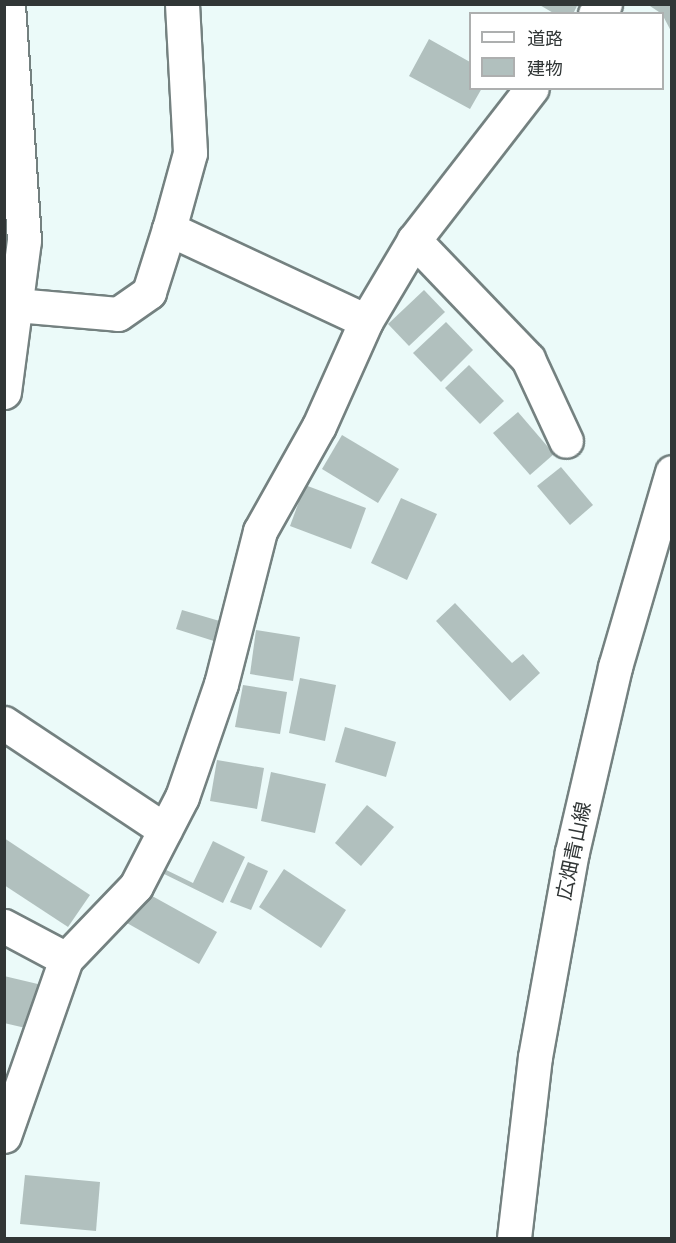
<!DOCTYPE html>
<meta charset="utf-8">
<style>
body{margin:0}
#map{position:relative;width:676px;height:1243px;overflow:hidden;background:#ebfaf9;font-family:"Zilla Slab","Noto Sans JP",serif}
div>[style]{position:absolute}
[style*='--x']{left:calc(var(--x)*1px);top:calc(var(--y)*1px);width:calc(var(--w)*1px);rotate:calc(var(--a)*1deg)}
.building>*{inset:0;background:#b1c0be}
.roads{filter:drop-shadow(2px 0 #748180) drop-shadow(-2px 0 #748180) drop-shadow(0 2px #748180) drop-shadow(0 -2px #748180)}
.minor>*{height:33px;margin:-16.5px;padding:0 16.5px;transform-origin:16.5px;border-radius:16.5px;background:#fff}
.secondary>*{height:33px;margin:-16.5px;padding:0 16.5px;transform-origin:16.5px;border-radius:16.5px;background:#fff}
span{translate:-50% -50%;white-space:nowrap;text-align:center;line-height:1.15;-webkit-text-stroke:5px #fff;paint-order:stroke}
.street-label{font-size:20px;color:#313636}
.frame{position:absolute;inset:0;border:6px solid #313636;pointer-events:none}
.legend{position:absolute;left:469px;top:12px;width:195px;height:78px;box-sizing:border-box;background:#fff;border:2px solid #adafaf;margin:0;padding:8px 10px;list-style:none;font-size:18px;color:#313636}
.legend li{display:flex;align-items:center;gap:12px;height:30px}
.legend b{width:30px;border:2px solid #adafaf}
</style>
<div id="map">
<div class="building">
<i style="clip-path:polygon(538px 4px,578px 4px,573px 14px,555px 14px)"></i>
<i style="clip-path:polygon(647px 4px,672px 4px,672px 33px,662px 14px)"></i>
<i style="clip-path:polygon(429px 39px,470px 62px,470px 88px,482px 88px,470px 109px,409px 76px)"></i>
<i style="clip-path:polygon(424px 290px,445px 312px,409px 346px,388px 324px)"></i>
<i style="clip-path:polygon(446px 322px,473px 350px,441px 382px,413px 353px)"></i>
<i style="clip-path:polygon(469px 365px,504px 401px,480px 424px,445px 388px)"></i>
<i style="clip-path:polygon(518px 412px,554px 454px,530px 475px,493px 433px)"></i>
<i style="clip-path:polygon(342px 435px,399px 469px,378px 503px,322px 469px)"></i>
<i style="clip-path:polygon(561px 467px,593px 505px,570px 525px,537px 486px)"></i>
<i style="clip-path:polygon(305px 485px,366px 508px,351px 549px,290px 526px)"></i>
<i style="clip-path:polygon(401px 498px,437px 514px,407px 580px,371px 563px)"></i>
<i style="clip-path:polygon(455px 603px,512px 663px,523px 654px,540px 673px,510px 701px,436px 621px)"></i>
<i style="clip-path:polygon(182px 610px,223px 622px,217px 642px,176px 629px)"></i>
<i style="clip-path:polygon(256px 630px,300px 637px,293px 681px,250px 674px)"></i>
<i style="clip-path:polygon(300px 678px,336px 685px,325px 741px,289px 733px)"></i>
<i style="clip-path:polygon(243px 685px,287px 692px,280px 734px,235px 727px)"></i>
<i style="clip-path:polygon(345px 727px,396px 742px,386px 777px,335px 762px)"></i>
<i style="clip-path:polygon(217px 760px,264px 768px,257px 809px,210px 801px)"></i>
<i style="clip-path:polygon(271px 772px,326px 784px,315px 833px,261px 821px)"></i>
<i style="clip-path:polygon(367px 805px,394px 827px,361px 866px,335px 843px)"></i>
<i style="clip-path:polygon(4px 838px,90px 895px,68px 927px,4px 885px)"></i>
<i style="clip-path:polygon(213px 841px,245px 857px,223px 903px,156px 870px,158px 866px,193px 883px)"></i>
<i style="clip-path:polygon(248px 862px,268px 871px,251px 910px,230px 902px)"></i>
<i style="clip-path:polygon(284px 869px,346px 910px,321px 948px,259px 907px)"></i>
<i style="clip-path:polygon(145px 892px,217px 932px,199px 964px,127px 923px)"></i>
<i style="clip-path:polygon(4px 976px,42px 985px,30px 1029px,4px 1023px)"></i>
<i style="clip-path:polygon(25px 1175px,100px 1182px,96px 1231px,20px 1224px)"></i>
</div>
<div class="roads">
<div class="minor">
<i style="--x:182;--y:4;--w:149;--a:86.9"></i>
<i style="--x:190;--y:153;--w:79;--a:105.4"></i>
<i style="--x:169;--y:229;--w:217;--a:25"></i>
<i style="--x:595;--y:14;--w:14;--a:-45"></i>
<i style="--x:414;--y:240;--w:165;--a:46.2"></i>
<i style="--x:528;--y:359;--w:90;--a:65.1"></i>
<i style="--x:16;--y:305;--w:102;--a:5"></i>
<i style="--x:118;--y:314;--w:38;--a:-35"></i>
<i style="--x:149;--y:292;--w:66;--a:-72.4"></i>
<i style="--x:4;--y:392;--w:153;--a:-82.5"></i>
<i style="--x:24;--y:240;--w:237;--a:-93.9"></i>
<i style="--x:4;--y:723;--w:193;--a:33.6"></i>
<i style="--x:4;--y:926;--w:70;--a:28"></i>
<i style="--x:4;--y:1136;--w:188;--a:-70.7"></i>
<i style="--x:66;--y:959;--w:101;--a:-46.2"></i>
<i style="--x:136;--y:886;--w:100;--a:-62.7"></i>
<i style="--x:182;--y:797;--w:120;--a:-71"></i>
<i style="--x:221;--y:684;--w:158;--a:-75.7"></i>
<i style="--x:260;--y:531;--w:120;--a:-60.7"></i>
<i style="--x:319;--y:426;--w:115;--a:-65.9"></i>
<i style="--x:366;--y:321;--w:94;--a:-59.3"></i>
<i style="--x:414;--y:240;--w:192;--a:-52.2"></i>
</div>
<div class="secondary">
<i style="--x:514;--y:1238;--w:182;--a:-83.4"></i>
<i style="--x:535;--y:1057;--w:208;--a:-79.8"></i>
<i style="--x:572;--y:852;--w:190;--a:-76.9"></i>
<i style="--x:615;--y:667;--w:203;--a:-73.7"></i>
</div>
</div>
<div class="street-label">
<span style="left:574px;top:851px;rotate:-78deg">広畑青山線</span>
</div>
<div class="frame"></div>
<ul class="legend">
<li><b style="height:8px;background:#fff"></b>道路</li>
<li><b style="height:16px;background:#b1c0be"></b>建物</li>
</ul>
</div>
